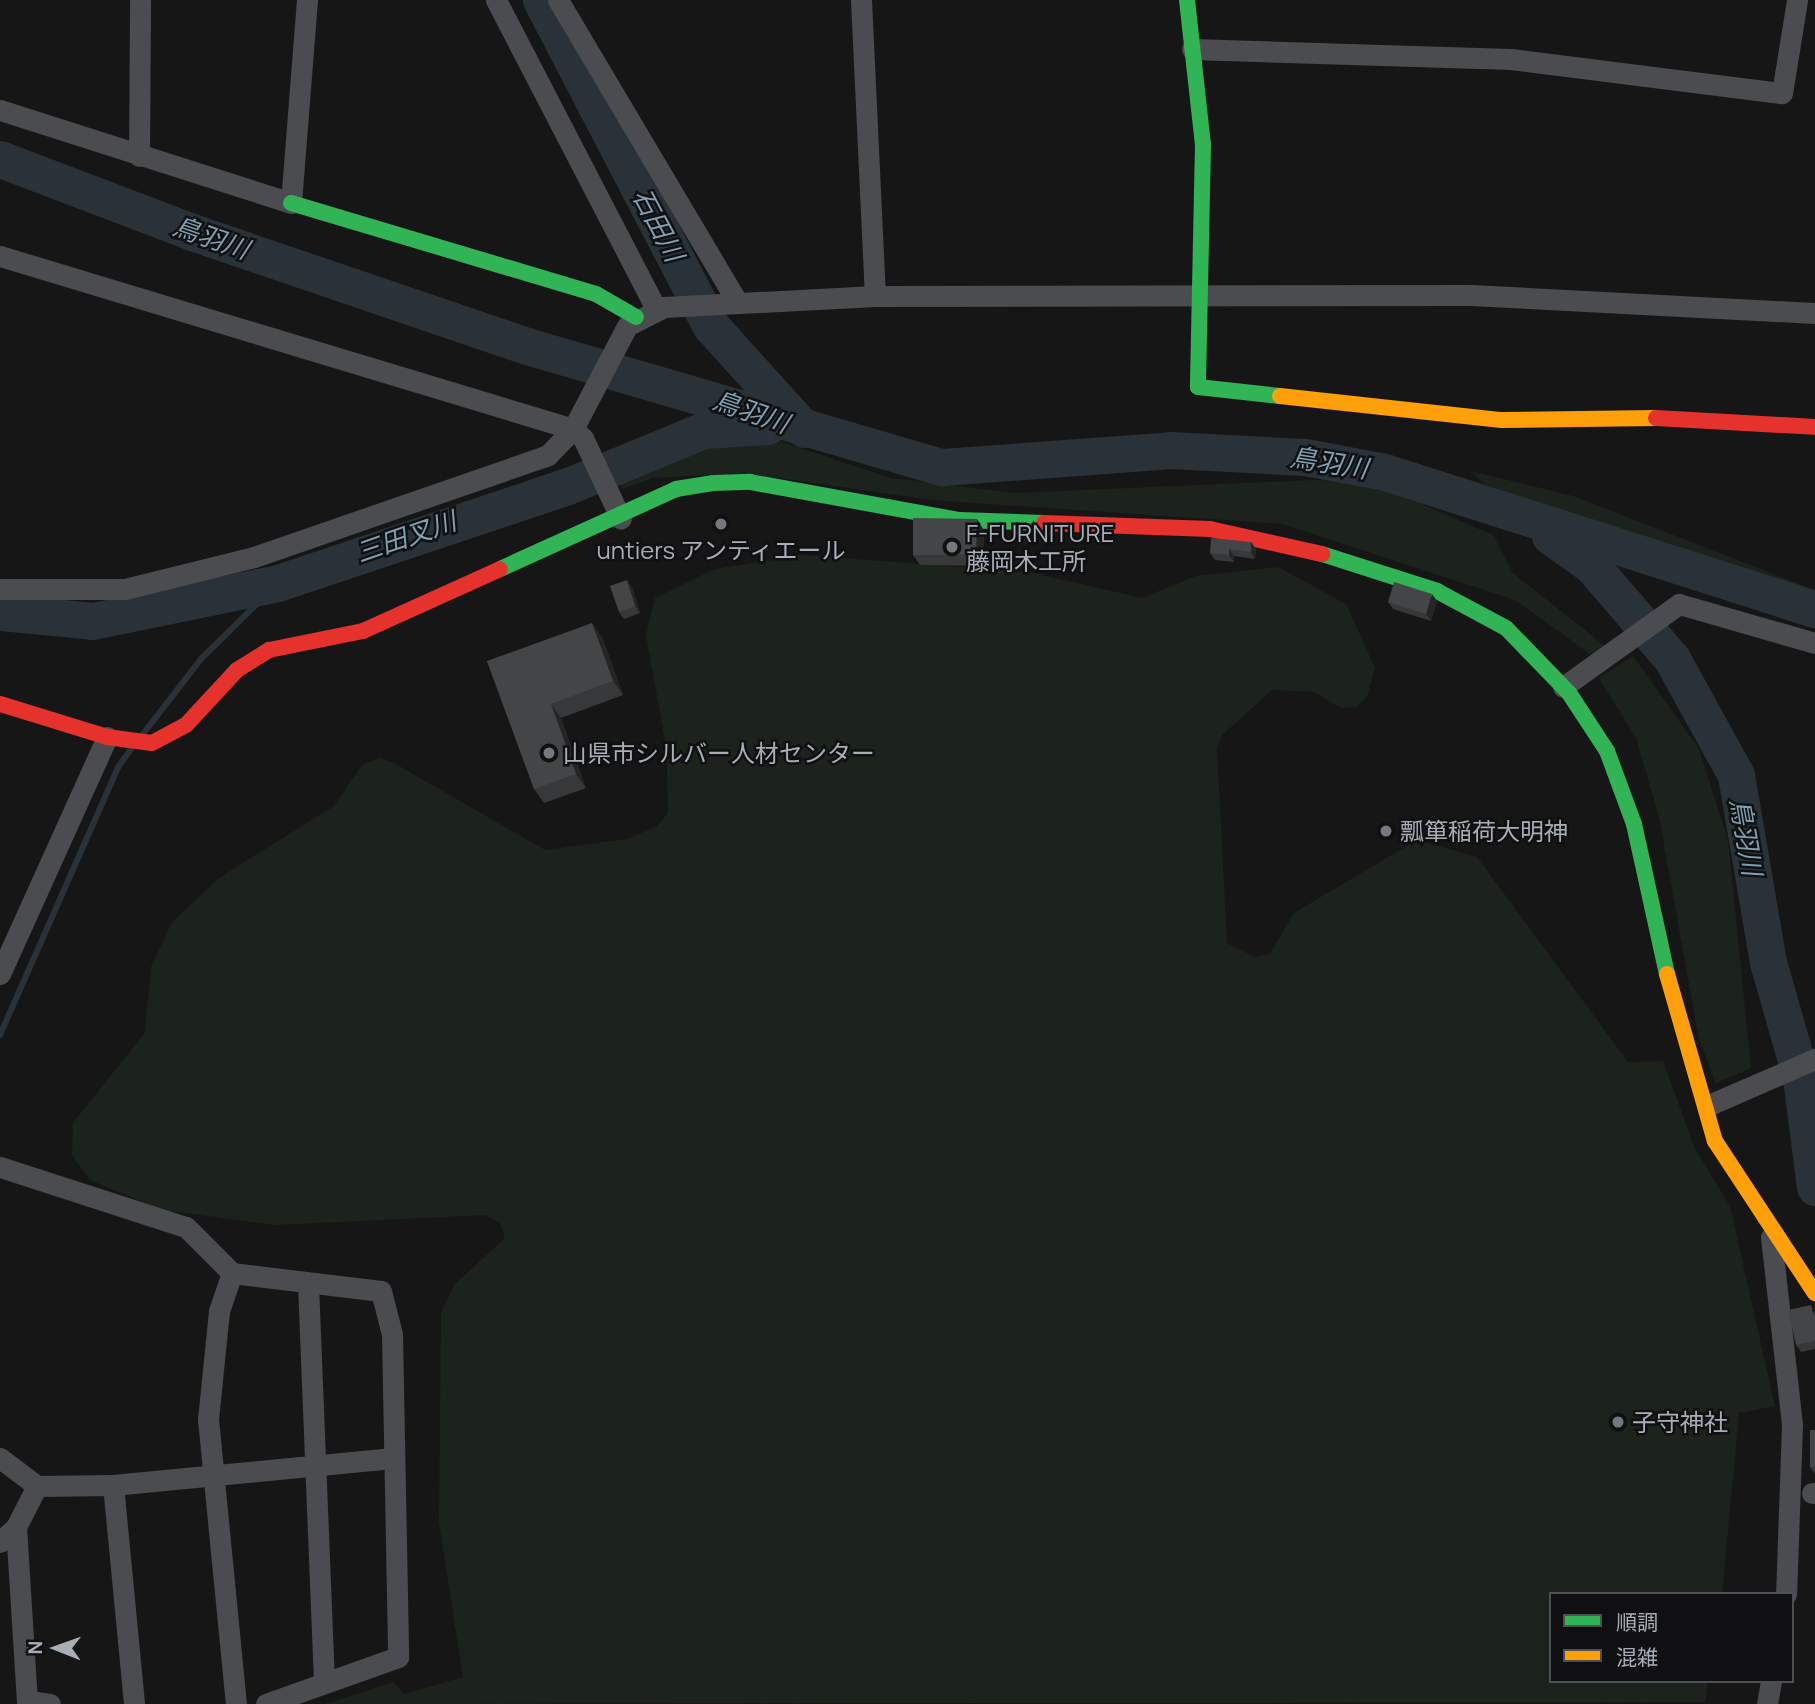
<!DOCTYPE html>
<meta charset="utf-8">
<style>
body{margin:0}
#map{position:relative;width:1815px;height:1704px;overflow:hidden;background:#161616;font-family:Manrope,"Noto Sans JP",sans-serif}
div>[style]{position:absolute}
[style*='--x']{left:calc(var(--x)*1px);top:calc(var(--y)*1px);width:calc(var(--w)*1px);rotate:calc(var(--a)*1deg)}
.green>*{inset:0;background:#1c231c}
.stream>*{height:6px;margin:-3px;padding:0 3px;transform-origin:3px;border-radius:3px;background:#293238}
.river>*{height:37px;margin:-18.5px;padding:0 18.5px;transform-origin:18.5px;border-radius:18.5px;background:#293238}
.street>*{height:21px;margin:-10.5px;padding:0 10.5px;transform-origin:10.5px;border-radius:10.5px;background:#4a4c4f}
.fast>*{height:16px;margin:-8px;padding:0 8px;transform-origin:8px;border-radius:8px;background:#30b455}
.slow>*{height:16px;margin:-8px;padding:0 8px;transform-origin:8px;border-radius:8px;background:#ff9f0a}
.jam>*{height:16px;margin:-8px;padding:0 8px;transform-origin:8px;border-radius:8px;background:#e5322d}
.wall>*{inset:0;background:#373839}
.shaded-wall>*{inset:0;background:#252526}
.building>*{inset:0;background:#434547}
.dots>*{width:19px;height:19px;translate:-50% -50%;box-sizing:border-box;border:4px solid #101012;border-radius:50%}
span{translate:-50% -50%;white-space:nowrap;text-align:center;line-height:1.15;-webkit-text-stroke:5px #101012;paint-order:stroke}
.poi-label{font-size:24px;color:#a7aeb7}
.left{translate:0 -50%;text-align:left}
.water-label{font-size:26px;color:#7ea0b2;font-style:italic}
.legend{position:absolute;left:1549px;top:1592px;width:245px;height:91px;box-sizing:border-box;background:#101012;border:2px solid #4c4f54;margin:0;padding:9px 12px;list-style:none;font-size:21px;color:#a7aeb7}
.legend li{display:flex;align-items:center;gap:14px;height:35px}
.legend b{width:35px;border:2px solid #4c4f54}
.north{position:absolute;left:21px;top:1613px;width:70px;height:70px;-webkit-text-stroke:5px #101012;paint-order:stroke;rotate:271deg;font-size:19px;font-weight:700;line-height:28px;text-align:center;color:#a7aeb7}
.north::after{content:'';display:block;margin:auto;width:24px;height:32px;background:#a7aeb7;clip-path:polygon(50% 0,100% 100%,50% 72%,0 100%)}
</style>
<div id="map">
<div class="green">
<i style="clip-path:polygon(734px 434px,770px 438px,890px 478px,1015px 493px,1315px 480px,1373px 483px,1493px 535px,1513px 573px,1605px 646px,1590px 654px,1515px 600px,1282px 524px,932px 500px,744px 473px,653px 478px,623px 489px,615px 476px,670px 451px)"></i>
<i style="clip-path:polygon(1470px 471px,1573px 496px,1815px 590px,1815px 629px,1658px 577px,1566px 515px,1494px 493px)"></i>
<i style="clip-path:polygon(802px 555px,1029px 572px,1142px 598px,1196px 576px,1278px 567px,1346px 604px,1375px 668px,1367px 697px,1356px 707px,1341px 708px,1314px 692px,1272px 690px,1222px 735px,1217px 749px,1227px 943px,1255px 957px,1270px 954px,1294px 913px,1417px 840px,1477px 857px,1628px 1062px,1663px 1061px,1695px 1149px,1730px 1206px,1775px 1406px,1739px 1413px,1722px 1594px,1551px 1594px,1551px 1681px,1708px 1681px,1705px 1702px,326px 1704px,393px 1682px,404px 1694px,463px 1677px,439px 1522px,441px 1313px,455px 1284px,505px 1238px,500px 1223px,485px 1215px,275px 1225px,163px 1210px,90px 1180px,72px 1155px,73px 1123px,145px 1033px,151px 967px,172px 922px,219px 878px,334px 806px,362px 765px,379px 758px,394px 763px,545px 850px,628px 839px,657px 826px,668px 813px,668px 797px,666px 746px,646px 635px,655px 598px,715px 569px)"></i>
<i style="clip-path:polygon(1633px 656px,1699px 749px,1728px 840px,1751px 1068px,1716px 1083px,1699px 1039px,1659px 817px,1636px 738px,1599px 678px)"></i>
</div>
<div class="stream">
<i style="--x:143;--y:734;--w:95;--a:-52.3"></i>
<i style="--x:201;--y:659;--w:108;--a:-44.6"></i>
<i style="--x:0;--y:1035;--w:293;--a:-66.2"></i>
<i style="--x:118;--y:767;--w:24;--a:-54"></i>
</div>
<div class="river">
<i style="--x:541;--y:0;--w:368;--a:62.5"></i>
<i style="--x:711;--y:326;--w:139;--a:47.9"></i>
<i style="--x:0;--y:159;--w:205;--a:20.8"></i>
<i style="--x:192;--y:232;--w:354;--a:18.8"></i>
<i style="--x:527;--y:346;--w:432;--a:16.3"></i>
<i style="--x:942;--y:467;--w:230;--a:-4.2"></i>
<i style="--x:1171;--y:450;--w:134;--a:3"></i>
<i style="--x:1305;--y:457;--w:81;--a:10.6"></i>
<i style="--x:1385;--y:472;--w:451;--a:17.7"></i>
<i style="--x:1550;--y:536;--w:50;--a:35.3"></i>
<i style="--x:1591;--y:565;--w:124;--a:49.2"></i>
<i style="--x:1672;--y:659;--w:132;--a:61.1"></i>
<i style="--x:1736;--y:775;--w:190;--a:80.3"></i>
<i style="--x:1768;--y:962;--w:121;--a:74.1"></i>
<i style="--x:1801;--y:1078;--w:110;--a:82.7"></i>
<i style="--x:0;--y:612;--w:93;--a:5.5"></i>
<i style="--x:93;--y:621;--w:189;--a:-11.6"></i>
<i style="--x:278;--y:583;--w:306;--a:-18.5"></i>
<i style="--x:568;--y:486;--w:147;--a:-22.4"></i>
<i style="--x:704;--y:430;--w:64;--a:-3.6"></i>
</div>
<div class="street">
<i style="--x:496;--y:0;--w:349;--a:62.6"></i>
<i style="--x:558;--y:0;--w:349;--a:59.3"></i>
<i style="--x:861;--y:0;--w:296;--a:87.3"></i>
<i style="--x:1192;--y:49;--w:319;--a:1.8"></i>
<i style="--x:1511;--y:59;--w:273;--a:7.2"></i>
<i style="--x:1782;--y:93;--w:94;--a:-80.8"></i>
<i style="--x:0;--y:110;--w:305;--a:17.7"></i>
<i style="--x:291;--y:203;--w:204;--a:-85.5"></i>
<i style="--x:139;--y:156;--w:156;--a:-89.6"></i>
<i style="--x:0;--y:256;--w:599;--a:16.8"></i>
<i style="--x:573;--y:429;--w:13;--a:42"></i>
<i style="--x:583;--y:438;--w:89;--a:64.9"></i>
<i style="--x:0;--y:589;--w:125;--a:0"></i>
<i style="--x:125;--y:589;--w:133;--a:-13.9"></i>
<i style="--x:254;--y:557;--w:311;--a:-19.1"></i>
<i style="--x:548;--y:455;--w:36;--a:-46"></i>
<i style="--x:573;--y:429;--w:116;--a:-62.3"></i>
<i style="--x:627;--y:326;--w:42;--a:-27.2"></i>
<i style="--x:664;--y:307;--w:211;--a:-3"></i>
<i style="--x:875;--y:296;--w:596;--a:-0.1"></i>
<i style="--x:1471;--y:295;--w:344;--a:3"></i>
<i style="--x:1563;--y:687;--w:143;--a:-35.6"></i>
<i style="--x:1679;--y:604;--w:141;--a:16"></i>
<i style="--x:0;--y:974;--w:260;--a:-65.7"></i>
<i style="--x:1709;--y:1105;--w:116;--a:-23.5"></i>
<i style="--x:0;--y:1167;--w:195;--a:17.9"></i>
<i style="--x:186;--y:1227;--w:65;--a:45"></i>
<i style="--x:232;--y:1273;--w:150;--a:6.9"></i>
<i style="--x:381;--y:1291;--w:44;--a:75.7"></i>
<i style="--x:392;--y:1334;--w:323;--a:88.9"></i>
<i style="--x:398;--y:1657;--w:140;--a:160.4"></i>
<i style="--x:1771;--y:1237;--w:189;--a:83.6"></i>
<i style="--x:1792;--y:1425;--w:169;--a:92"></i>
<i style="--x:232;--y:1273;--w:40;--a:108.9"></i>
<i style="--x:219;--y:1311;--w:109;--a:95.8"></i>
<i style="--x:208;--y:1419;--w:286;--a:84.4"></i>
<i style="--x:308;--y:1284;--w:395;--a:87.7"></i>
<i style="--x:0;--y:1458;--w:46;--a:37.1"></i>
<i style="--x:37;--y:1486;--w:76;--a:-0.8"></i>
<i style="--x:113;--y:1485;--w:281;--a:-5.5"></i>
<i style="--x:113;--y:1485;--w:220;--a:84.5"></i>
<i style="--x:1812;--y:1493;--w:3;--a:0"></i>
<i style="--x:16;--y:1527;--w:177;--a:86.4"></i>
<i style="--x:0;--y:1542;--w:22;--a:-43"></i>
<i style="--x:16;--y:1527;--w:46;--a:-62.9"></i>
<i style="--x:29;--y:1701;--w:21;--a:8"></i>
<i style="--x:1767;--y:1704;--w:23;--a:-80"></i>
</div>
<div class="fast">
<i style="--x:1187;--y:0;--w:145;--a:83.7"></i>
<i style="--x:1203;--y:144;--w:243;--a:91.2"></i>
<i style="--x:1198;--y:387;--w:82;--a:6.3"></i>
<i style="--x:291;--y:203;--w:318;--a:16.6"></i>
<i style="--x:596;--y:294;--w:46;--a:29.9"></i>
<i style="--x:1322;--y:554;--w:121;--a:17.8"></i>
<i style="--x:1437;--y:591;--w:78;--a:28.2"></i>
<i style="--x:1506;--y:628;--w:91;--a:45.9"></i>
<i style="--x:1569;--y:693;--w:69;--a:56.8"></i>
<i style="--x:1607;--y:751;--w:78;--a:69.7"></i>
<i style="--x:1634;--y:824;--w:154;--a:77.6"></i>
<i style="--x:500;--y:569;--w:193;--a:-24.4"></i>
<i style="--x:676;--y:489;--w:37;--a:-9"></i>
<i style="--x:713;--y:483;--w:37;--a:-2"></i>
<i style="--x:750;--y:482;--w:213;--a:10.3"></i>
<i style="--x:960;--y:520;--w:84;--a:2"></i>
</div>
<div class="slow">
<i style="--x:1280;--y:396;--w:223;--a:6.2"></i>
<i style="--x:1502;--y:420;--w:154;--a:-0.7"></i>
<i style="--x:1667;--y:974;--w:174;--a:74"></i>
<i style="--x:1715;--y:1141;--w:182;--a:56.7"></i>
</div>
<div class="jam">
<i style="--x:1656;--y:418;--w:159;--a:3.2"></i>
<i style="--x:1044;--y:523;--w:166;--a:2.1"></i>
<i style="--x:1210;--y:529;--w:115;--a:12.6"></i>
<i style="--x:0;--y:704;--w:112;--a:17.1"></i>
<i style="--x:107;--y:737;--w:45;--a:7.6"></i>
<i style="--x:152;--y:743;--w:38;--a:-28"></i>
<i style="--x:186;--y:725;--w:75;--a:-47.2"></i>
<i style="--x:237;--y:670;--w:38;--a:-32"></i>
<i style="--x:269;--y:650;--w:96;--a:-11.4"></i>
<i style="--x:363;--y:631;--w:150;--a:-24.3"></i>
</div>
<div class="wall">
<i style="clip-path:polygon(984px 530px,984px 566px,920px 565px,913px 555px)"></i>
<i style="clip-path:polygon(1251px 542px,1256px 549px,1255px 559px,1234px 556px,1234px 562px,1215px 560px,1210px 553px)"></i>
<i style="clip-path:polygon(632px 587px,640px 613px,624px 619px,619px 612px)"></i>
<i style="clip-path:polygon(1437px 601px,1431px 621px,1393px 609px,1388px 602px)"></i>
<i style="clip-path:polygon(602px 637px,623px 695px,561px 718px,586px 788px,544px 803px,534px 789px,487px 661px)"></i>
<i style="clip-path:polygon(1815px 1310px,1815px 1349px,1801px 1352px,1796px 1345px)"></i>
<i style="clip-path:polygon(1815px 1430px,1815px 1474px,1810px 1467px)"></i>
</div>
<div class="shaded-wall">
<i style="clip-path:polygon(977px 519px,984px 530px,984px 566px,976px 555px)"></i>
<i style="clip-path:polygon(1251px 542px,1256px 549px,1255px 559px,1251px 552px)"></i>
<i style="clip-path:polygon(1229px 549px,1234px 556px,1234px 562px,1229px 555px)"></i>
<i style="clip-path:polygon(627px 580px,632px 587px,640px 613px,635px 606px)"></i>
<i style="clip-path:polygon(1432px 594px,1437px 601px,1431px 621px,1426px 614px)"></i>
<i style="clip-path:polygon(592px 623px,602px 637px,623px 695px,613px 681px)"></i>
<i style="clip-path:polygon(551px 704px,561px 718px,586px 788px,576px 774px)"></i>
</div>
<div class="building">
<i style="clip-path:polygon(913px 518px,977px 519px,976px 555px,913px 555px)"></i>
<i style="clip-path:polygon(1211px 538px,1251px 542px,1251px 552px,1229px 549px,1229px 555px,1210px 553px)"></i>
<i style="clip-path:polygon(627px 580px,635px 606px,619px 612px,610px 586px)"></i>
<i style="clip-path:polygon(1394px 582px,1432px 594px,1426px 614px,1388px 602px)"></i>
<i style="clip-path:polygon(592px 623px,613px 681px,551px 704px,576px 774px,534px 789px,487px 661px)"></i>
<i style="clip-path:polygon(1811px 1305px,1814px 1316px,1815px 1315px,1815px 1341px,1796px 1345px,1788px 1310px)"></i>
<i style="clip-path:polygon(1810px 1430px,1815px 1430px,1815px 1467px,1810px 1467px)"></i>
</div>
<div class="dots">
<i style="left:721px;top:524px;background:#74797f"></i>
<i style="left:952px;top:547px;background:#74797f"></i>
<i style="left:549px;top:753px;background:#74797f"></i>
<i style="left:1386px;top:831px;background:#74797f"></i>
<i style="left:1618px;top:1422px;background:#74797f"></i>
</div>
<div class="poi-label">
<span class="left" style="left:966px;top:547px">F-FURNITURE<br>藤岡木工所</span>
<span style="left:721px;top:550px">untiers アンティエール</span>
<span class="left" style="left:563px;top:753px">山県市シルバー人材センター</span>
<span class="left" style="left:1400px;top:831px">瓢箪稲荷大明神</span>
<span class="left" style="left:1632px;top:1422px">子守神社</span>
</div>
<div class="water-label">
<span style="left:658px;top:225px;rotate:62deg">石田川</span>
<span style="left:211px;top:238px;rotate:19deg">鳥羽川</span>
<span style="left:751px;top:412px;rotate:19deg">鳥羽川</span>
<span style="left:1329px;top:463px;rotate:9deg">鳥羽川</span>
<span style="left:406px;top:537px;rotate:-19deg">三田叉川</span>
<span style="left:1746px;top:837px;rotate:80deg">鳥羽川</span>
</div>
<ul class="legend">
<li><b style="height:9px;background:#30b455"></b>順調</li>
<li><b style="height:9px;background:#ff9f0a"></b>混雑</li>
</ul>
<div class="north">N</div>
</div>
